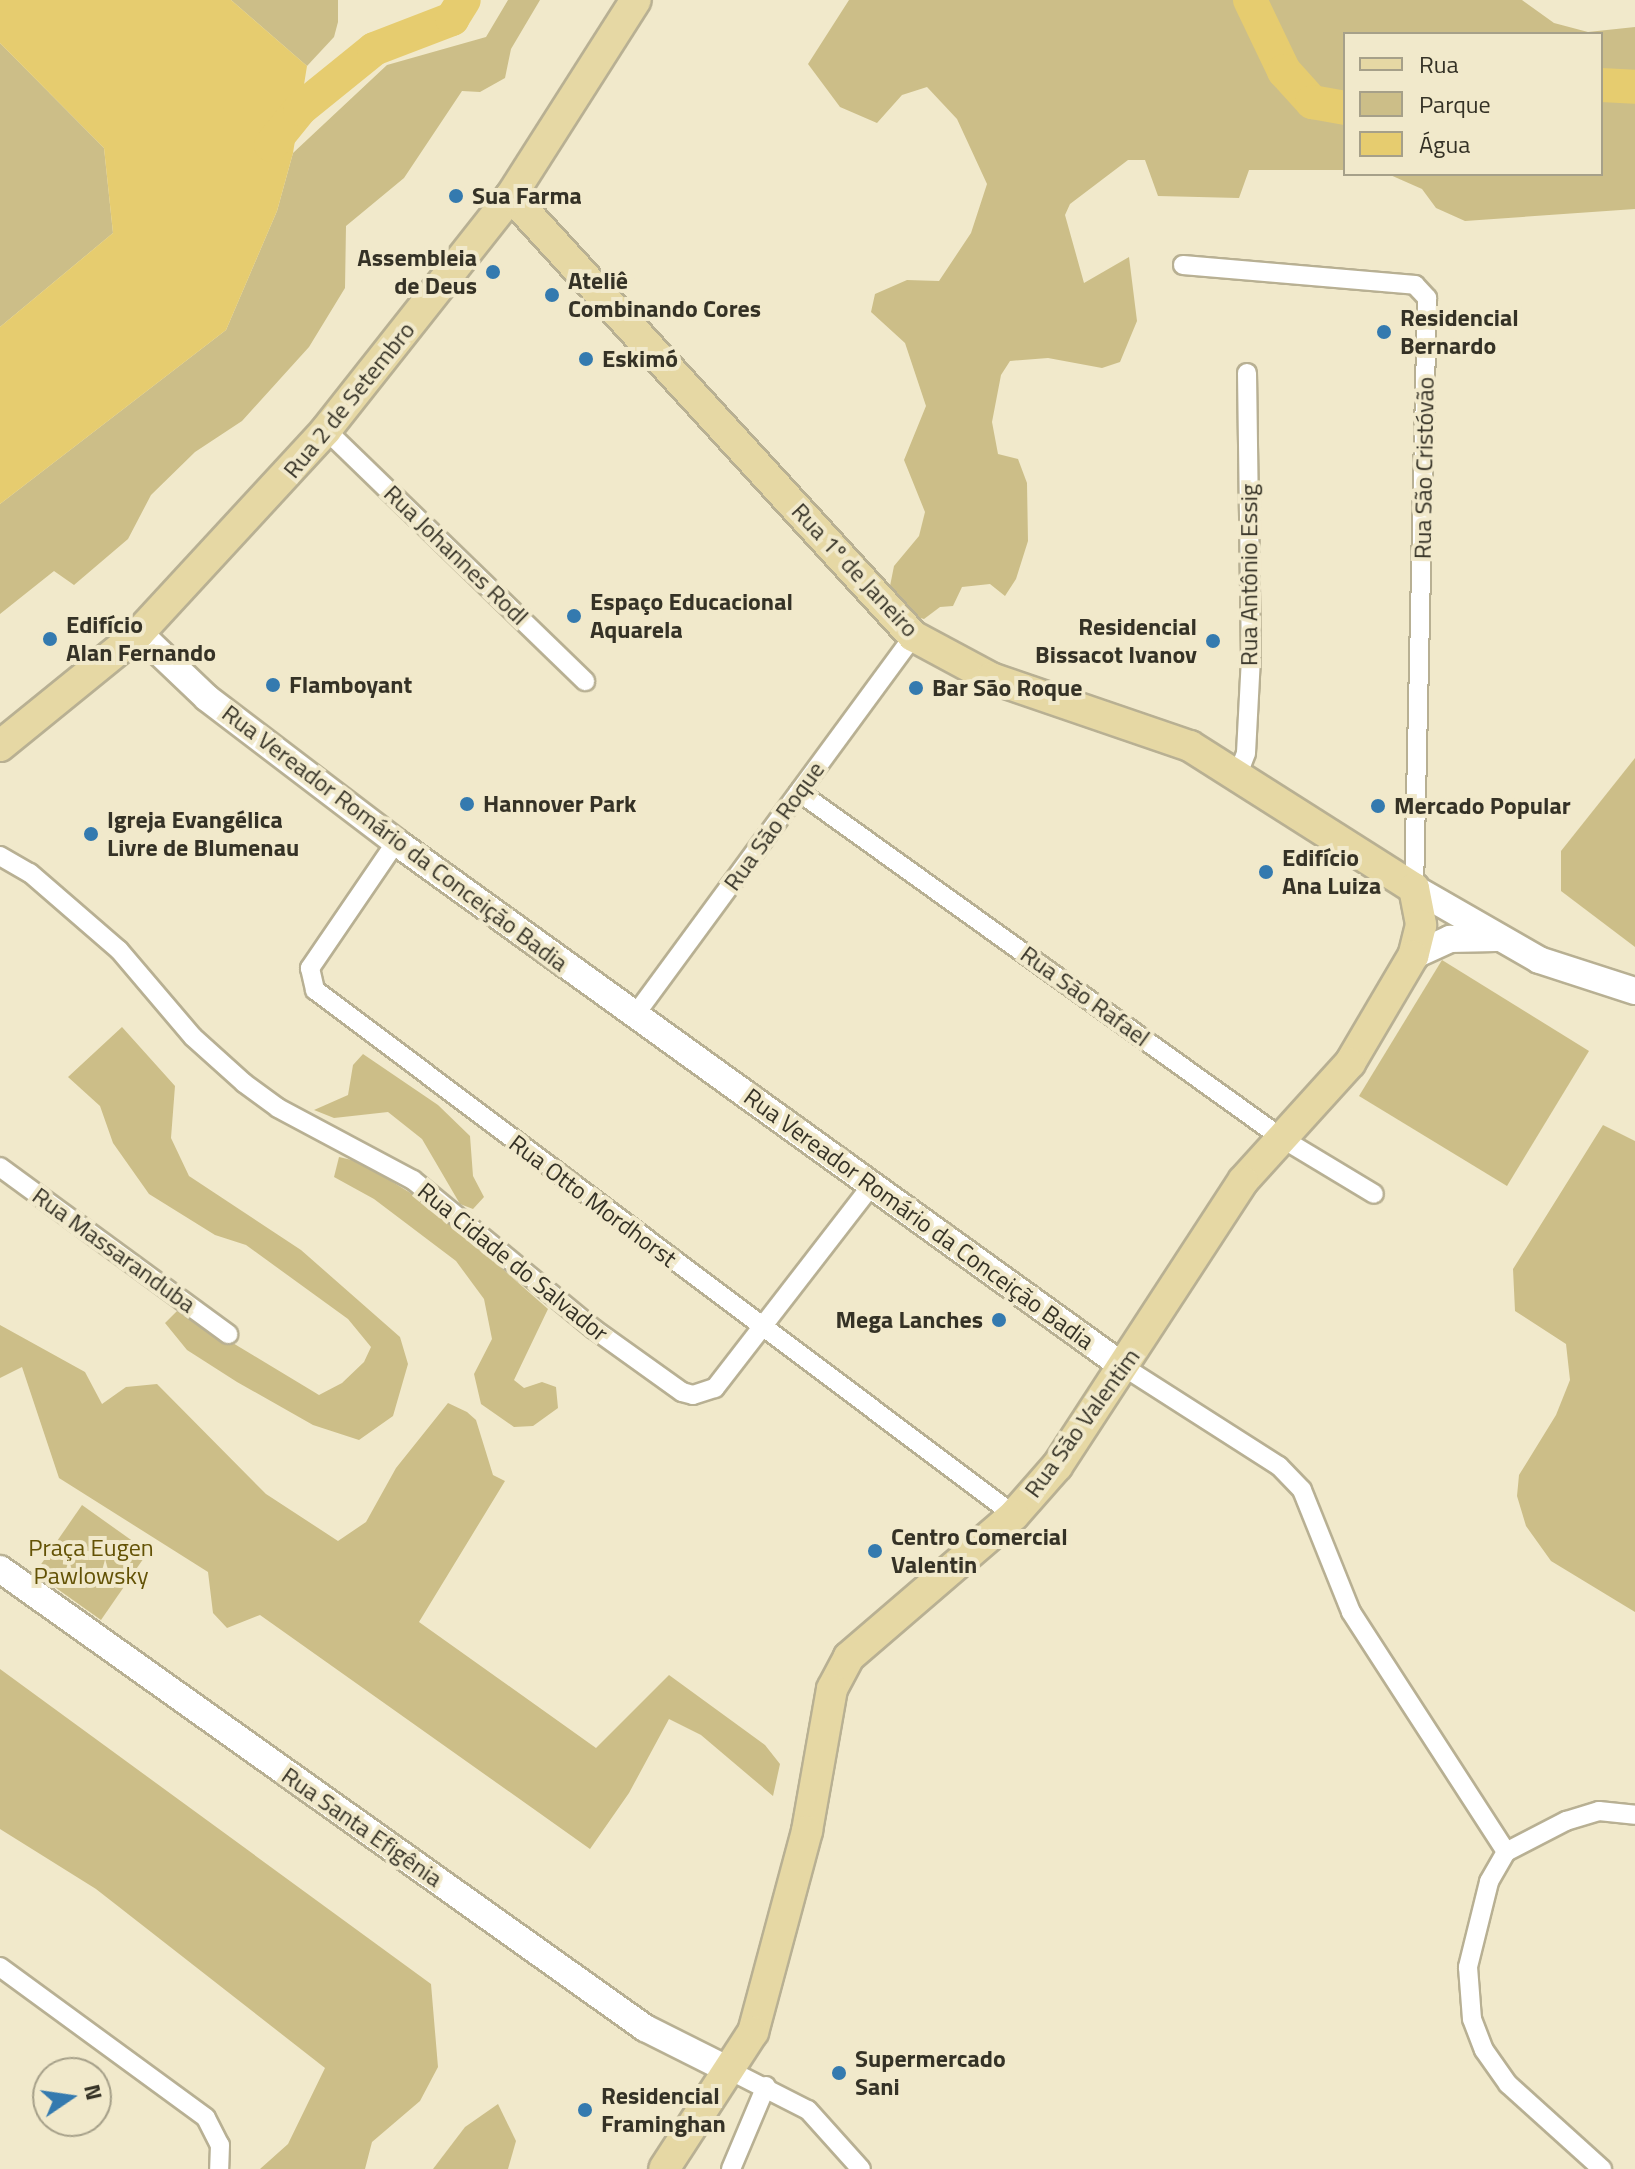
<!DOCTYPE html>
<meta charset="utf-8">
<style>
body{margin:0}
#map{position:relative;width:1635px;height:2169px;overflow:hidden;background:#f1e9cb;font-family:"Titillium Web",sans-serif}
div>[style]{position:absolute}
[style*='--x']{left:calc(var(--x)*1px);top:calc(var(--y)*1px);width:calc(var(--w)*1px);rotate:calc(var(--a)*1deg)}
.green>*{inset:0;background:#ccbe88}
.water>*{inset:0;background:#e6cc6f}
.river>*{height:34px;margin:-17px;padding:0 17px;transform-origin:17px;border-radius:17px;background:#e6cc6f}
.roads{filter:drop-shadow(2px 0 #b8b093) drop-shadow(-2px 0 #b8b093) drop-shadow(0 2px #b8b093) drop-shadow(0 -2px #b8b093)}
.street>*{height:18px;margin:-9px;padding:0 9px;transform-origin:9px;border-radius:9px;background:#fff}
.secondary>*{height:26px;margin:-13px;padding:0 13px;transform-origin:13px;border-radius:13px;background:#fff}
.primary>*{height:30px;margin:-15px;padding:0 15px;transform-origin:15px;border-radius:15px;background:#e6d8a4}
.dots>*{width:22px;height:22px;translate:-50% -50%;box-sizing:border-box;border:4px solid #f1e9cb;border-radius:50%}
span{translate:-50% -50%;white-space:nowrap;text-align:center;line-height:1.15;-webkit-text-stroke:8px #f1e9cb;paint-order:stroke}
.poi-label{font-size:24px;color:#353226;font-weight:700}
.left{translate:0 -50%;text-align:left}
.right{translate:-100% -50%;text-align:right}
.street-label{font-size:24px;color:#353226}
.park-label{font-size:24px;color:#635205}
.legend{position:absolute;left:1343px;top:32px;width:260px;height:144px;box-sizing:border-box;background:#f1e9cb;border:2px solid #a6a089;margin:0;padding:10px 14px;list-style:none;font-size:24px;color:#353226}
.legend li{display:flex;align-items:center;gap:16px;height:40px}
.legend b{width:40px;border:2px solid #a6a089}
.north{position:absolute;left:32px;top:2057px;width:80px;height:80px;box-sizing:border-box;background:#f1e9cb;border:2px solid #a6a089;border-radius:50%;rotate:77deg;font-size:22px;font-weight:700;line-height:32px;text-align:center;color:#353226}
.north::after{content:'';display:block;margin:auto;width:28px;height:36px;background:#347aaf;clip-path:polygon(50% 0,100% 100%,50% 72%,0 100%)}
</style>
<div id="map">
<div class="green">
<i style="clip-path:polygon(231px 0,338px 0,338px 22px,334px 37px,307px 66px)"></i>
<i style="clip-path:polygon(508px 0,540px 0,511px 49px,505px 78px,480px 92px,462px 91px,404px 178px,346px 226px,345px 288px,309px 347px,242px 421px,195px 452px,151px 495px,128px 539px,74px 585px,54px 571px,0 614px,0 504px,226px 330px,277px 211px,293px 153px,387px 65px,486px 37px)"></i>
<i style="clip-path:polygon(849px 0,1522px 0,1554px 23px,1588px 32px,1635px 27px,1635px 209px,1465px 221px,1436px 208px,1422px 189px,1388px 174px,1601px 174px,1601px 34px,1345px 34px,1345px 170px,1249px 170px,1239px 198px,1158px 196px,1145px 160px,1128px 160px,1070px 204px,1065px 215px,1084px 283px,1129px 257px,1137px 321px,1120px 362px,1102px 368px,1048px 358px,1010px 361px,1001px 375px,992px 422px,998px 454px,1018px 459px,1027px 483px,1028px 541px,1016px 579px,1005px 596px,990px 584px,962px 587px,953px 606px,940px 607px,924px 619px,912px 616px,890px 586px,894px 566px,919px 536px,925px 512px,904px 460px,926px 406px,905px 343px,871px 312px,875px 294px,907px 280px,939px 281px,971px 233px,987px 184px,957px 119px,927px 87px,902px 95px,877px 123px,840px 107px,808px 64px)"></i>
<i style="clip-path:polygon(0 43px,104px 148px,113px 233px,0 327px)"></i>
<i style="clip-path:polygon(1635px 758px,1635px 947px,1561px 891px,1561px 851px)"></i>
<i style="clip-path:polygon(1442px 960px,1589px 1051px,1507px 1186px,1359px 1096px)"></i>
<i style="clip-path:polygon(122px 1027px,175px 1086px,171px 1138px,189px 1176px,301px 1250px,400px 1337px,408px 1364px,393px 1416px,359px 1440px,313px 1425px,237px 1382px,187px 1350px,165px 1323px,178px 1310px,319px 1395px,342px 1383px,364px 1362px,371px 1347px,348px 1319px,246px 1245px,215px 1235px,149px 1194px,113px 1143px,100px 1106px,68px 1077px)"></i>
<i style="clip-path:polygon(363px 1054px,438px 1105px,470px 1136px,473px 1176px,484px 1197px,473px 1209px,460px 1204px,422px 1139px,388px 1112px,334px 1118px,314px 1110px,348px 1095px,353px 1065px)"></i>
<i style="clip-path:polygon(1603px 1125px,1635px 1141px,1635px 1612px,1551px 1561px,1526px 1526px,1517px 1496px,1519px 1475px,1556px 1415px,1570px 1380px,1566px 1344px,1515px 1311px,1513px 1269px)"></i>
<i style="clip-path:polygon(339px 1157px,360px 1162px,430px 1205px,548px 1309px,514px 1380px,524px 1388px,542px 1382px,556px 1387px,558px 1408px,533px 1426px,514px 1427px,481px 1404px,474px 1374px,492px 1339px,484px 1299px,456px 1261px,374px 1199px,334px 1177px)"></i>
<i style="clip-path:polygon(0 1325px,85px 1372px,102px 1404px,126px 1387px,157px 1384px,266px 1494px,338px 1541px,366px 1522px,396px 1468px,448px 1403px,467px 1412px,476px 1420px,493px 1475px,505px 1481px,419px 1622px,596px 1748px,669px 1675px,765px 1745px,780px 1764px,773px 1796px,701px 1735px,669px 1719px,629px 1793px,590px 1849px,260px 1615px,227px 1628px,213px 1613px,208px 1572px,59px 1478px,22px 1367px,0 1378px)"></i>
<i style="clip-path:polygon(82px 1505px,148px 1552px,101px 1620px,35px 1573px)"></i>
<i style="clip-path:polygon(0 1669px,431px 1984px,438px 2067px,420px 2101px,372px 2142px,365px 2169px,260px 2169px,288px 2144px,325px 2068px,96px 1889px,0 1829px)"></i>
<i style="clip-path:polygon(498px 2104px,516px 2141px,508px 2169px,433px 2169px,465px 2127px)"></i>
</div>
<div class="water">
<i style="clip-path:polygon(0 0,231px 0,307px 66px,293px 153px,277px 211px,226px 330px,0 504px,0 327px,113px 233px,104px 148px,0 43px)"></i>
</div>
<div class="river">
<i style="--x:1250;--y:0;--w:79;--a:64.4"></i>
<i style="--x:1284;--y:71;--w:42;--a:47.9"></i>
<i style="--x:1312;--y:102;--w:34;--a:10"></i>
<i style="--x:1601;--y:85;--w:34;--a:3"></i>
<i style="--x:271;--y:145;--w:46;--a:-51.1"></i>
<i style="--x:300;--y:109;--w:95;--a:-39"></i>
<i style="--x:374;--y:49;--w:84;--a:-21"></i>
<i style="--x:452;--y:19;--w:22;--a:-58"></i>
</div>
<div class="roads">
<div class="street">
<i style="--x:1183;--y:265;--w:233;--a:4.9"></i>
<i style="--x:1415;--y:285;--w:18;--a:47"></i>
<i style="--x:1427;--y:298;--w:590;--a:91.26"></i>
<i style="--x:326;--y:430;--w:361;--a:44.1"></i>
<i style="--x:1238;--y:774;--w:22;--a:-69"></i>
<i style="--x:1246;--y:753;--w:94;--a:-87"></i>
<i style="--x:1251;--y:659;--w:286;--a:-90.8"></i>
<i style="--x:799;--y:792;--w:596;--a:35.64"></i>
<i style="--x:1283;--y:1139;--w:106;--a:31.1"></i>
<i style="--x:396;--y:842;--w:153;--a:124.3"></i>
<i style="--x:310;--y:968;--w:23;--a:77"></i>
<i style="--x:315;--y:990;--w:874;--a:36.91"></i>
<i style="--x:0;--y:856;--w:34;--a:30"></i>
<i style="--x:30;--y:873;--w:118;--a:40.9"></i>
<i style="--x:119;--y:950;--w:114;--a:49.6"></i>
<i style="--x:193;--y:1037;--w:69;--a:42"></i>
<i style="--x:244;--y:1083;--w:42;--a:36.3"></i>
<i style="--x:278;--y:1108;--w:153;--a:28.1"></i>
<i style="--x:413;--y:1180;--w:234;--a:39.5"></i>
<i style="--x:594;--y:1329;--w:108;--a:35.6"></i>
<i style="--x:682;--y:1392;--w:11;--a:15"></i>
<i style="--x:693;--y:1395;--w:23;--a:-18"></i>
<i style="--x:715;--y:1388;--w:257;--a:-52.3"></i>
<i style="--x:635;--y:1015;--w:470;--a:-53.7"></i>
<i style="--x:0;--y:1167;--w:283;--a:36.2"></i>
<i style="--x:1124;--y:1367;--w:184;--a:32.6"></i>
<i style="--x:1279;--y:1466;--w:33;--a:46"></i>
<i style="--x:1302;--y:1490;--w:131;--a:68.1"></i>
<i style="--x:1351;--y:1612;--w:286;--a:57.1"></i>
<i style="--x:1506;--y:1852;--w:34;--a:120"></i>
<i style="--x:1489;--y:1882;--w:88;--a:103.9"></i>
<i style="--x:1468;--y:1967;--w:52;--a:85.6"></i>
<i style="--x:1472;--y:2019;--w:33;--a:69"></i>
<i style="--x:1484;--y:2050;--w:42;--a:54.8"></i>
<i style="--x:1508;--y:2084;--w:127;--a:42.1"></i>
<i style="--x:1506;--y:1852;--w:68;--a:-27.3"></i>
<i style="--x:1566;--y:1821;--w:34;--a:-17"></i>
<i style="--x:1599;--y:1811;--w:36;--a:6"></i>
<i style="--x:0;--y:1967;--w:255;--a:36.2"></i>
<i style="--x:206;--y:2118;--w:30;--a:63"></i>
<i style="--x:220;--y:2145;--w:24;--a:92"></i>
<i style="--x:731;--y:2071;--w:86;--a:26.9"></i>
<i style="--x:808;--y:2110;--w:79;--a:48.1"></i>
<i style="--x:731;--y:2169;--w:90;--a:-67.1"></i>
</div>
<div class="secondary">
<i style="--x:139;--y:633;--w:94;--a:43.7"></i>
<i style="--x:207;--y:698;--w:238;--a:37.3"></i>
<i style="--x:396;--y:842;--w:898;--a:35.8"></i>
<i style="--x:1414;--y:888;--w:144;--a:29.9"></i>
<i style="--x:1539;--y:960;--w:101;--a:17.9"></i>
<i style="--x:1413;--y:956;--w:41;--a:-24.7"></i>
<i style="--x:1450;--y:939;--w:46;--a:-1.2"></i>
<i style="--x:0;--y:1569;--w:792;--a:35.44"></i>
<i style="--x:645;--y:2028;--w:96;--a:26.6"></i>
</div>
<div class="primary">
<i style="--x:511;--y:196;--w:596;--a:47.58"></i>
<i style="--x:913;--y:636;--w:89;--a:28.3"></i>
<i style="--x:991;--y:678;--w:210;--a:18.9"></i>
<i style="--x:1190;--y:746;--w:265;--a:32.4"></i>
<i style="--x:1414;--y:888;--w:38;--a:79"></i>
<i style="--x:1421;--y:925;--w:32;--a:104"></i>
<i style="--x:1413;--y:956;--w:124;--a:120.5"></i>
<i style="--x:1350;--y:1063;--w:159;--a:132.2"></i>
<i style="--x:1243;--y:1181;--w:340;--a:123.1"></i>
<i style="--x:1057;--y:1466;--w:65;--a:131.3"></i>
<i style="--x:1014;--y:1515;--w:218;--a:139.3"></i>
<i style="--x:849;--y:1657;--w:36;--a:118"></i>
<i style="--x:832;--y:1689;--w:144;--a:100"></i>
<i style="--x:807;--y:1831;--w:208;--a:105"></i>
<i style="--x:753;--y:2032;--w:163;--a:123"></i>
<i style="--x:0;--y:746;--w:179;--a:-39.1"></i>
<i style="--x:139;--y:633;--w:276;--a:-47.3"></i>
<i style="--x:326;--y:430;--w:298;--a:-51.7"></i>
<i style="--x:511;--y:196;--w:232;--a:-57.5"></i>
</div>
</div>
<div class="dots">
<i style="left:456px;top:196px;background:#347aaf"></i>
<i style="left:493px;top:272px;background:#347aaf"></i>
<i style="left:552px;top:295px;background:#347aaf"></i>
<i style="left:1384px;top:332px;background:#347aaf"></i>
<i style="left:586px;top:359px;background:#347aaf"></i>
<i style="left:574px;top:616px;background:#347aaf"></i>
<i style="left:50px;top:639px;background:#347aaf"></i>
<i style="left:1213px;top:641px;background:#347aaf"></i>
<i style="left:273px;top:685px;background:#347aaf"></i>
<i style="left:916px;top:688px;background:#347aaf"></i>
<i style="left:467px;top:804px;background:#347aaf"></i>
<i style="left:1378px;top:806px;background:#347aaf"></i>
<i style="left:91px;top:834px;background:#347aaf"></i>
<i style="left:1266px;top:872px;background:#347aaf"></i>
<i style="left:999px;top:1320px;background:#347aaf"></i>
<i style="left:875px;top:1551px;background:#347aaf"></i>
<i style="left:839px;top:2073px;background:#347aaf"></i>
<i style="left:585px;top:2110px;background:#347aaf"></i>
</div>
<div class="poi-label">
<span class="left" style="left:472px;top:196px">Sua Farma</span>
<span class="right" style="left:477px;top:272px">Assembleia<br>de Deus</span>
<span class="left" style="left:568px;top:295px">Ateliê<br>Combinando Cores</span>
<span class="left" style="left:1400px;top:332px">Residencial<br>Bernardo</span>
<span class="left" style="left:602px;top:359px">Eskimó</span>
<span class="left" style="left:590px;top:616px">Espaço Educacional<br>Aquarela</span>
<span class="left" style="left:66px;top:639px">Edifício<br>Alan Fernando</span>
<span class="right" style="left:1197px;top:641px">Residencial<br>Bissacot Ivanov</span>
<span class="left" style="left:289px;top:685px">Flamboyant</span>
<span class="left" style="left:932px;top:688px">Bar São Roque</span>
<span class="left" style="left:483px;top:804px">Hannover Park</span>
<span class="left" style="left:1394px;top:806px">Mercado Popular</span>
<span class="left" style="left:107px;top:834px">Igreja Evangélica<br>Livre de Blumenau</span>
<span class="left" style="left:1282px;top:872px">Edifício<br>Ana Luiza</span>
<span class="right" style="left:983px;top:1320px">Mega Lanches</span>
<span class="left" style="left:891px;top:1551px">Centro Comercial<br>Valentin</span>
<span class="left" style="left:855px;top:2073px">Supermercado<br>Sani</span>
<span class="left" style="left:601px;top:2110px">Residencial<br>Framinghan</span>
</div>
<div class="street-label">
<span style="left:349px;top:400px;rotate:-51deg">Rua 2 de Setembro</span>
<span style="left:1424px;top:468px;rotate:-89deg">Rua São Cristóvão</span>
<span style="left:456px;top:555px;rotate:44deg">Rua Johannes Rodl</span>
<span style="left:855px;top:570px;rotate:47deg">Rua 1º de Janeiro</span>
<span style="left:1249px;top:575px;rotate:-90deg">Rua Antônio Essig</span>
<span style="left:774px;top:826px;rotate:-54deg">Rua São Roque</span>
<span style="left:395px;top:838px;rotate:37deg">Rua Vereador Romário da Conceição Badia</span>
<span style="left:1085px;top:996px;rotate:36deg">Rua São Rafael</span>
<span style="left:593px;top:1201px;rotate:37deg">Rua Otto Mordhorst</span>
<span style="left:919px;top:1219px;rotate:36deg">Rua Vereador Romário da Conceição Badia</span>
<span style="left:114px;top:1250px;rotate:36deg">Rua Massaranduba</span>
<span style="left:513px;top:1262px;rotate:39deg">Rua Cidade do Salvador</span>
<span style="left:1082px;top:1423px;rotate:-54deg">Rua São Valentim</span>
<span style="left:362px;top:1827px;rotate:35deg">Rua Santa Efigênia</span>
</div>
<div class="park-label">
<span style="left:91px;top:1562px">Praça Eugen<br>Pawlowsky</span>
</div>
<ul class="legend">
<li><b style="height:10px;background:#e6d8a4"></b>Rua</li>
<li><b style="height:22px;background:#ccbe88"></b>Parque</li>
<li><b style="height:22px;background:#e6cc6f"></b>Água</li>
</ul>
<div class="north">N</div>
</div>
